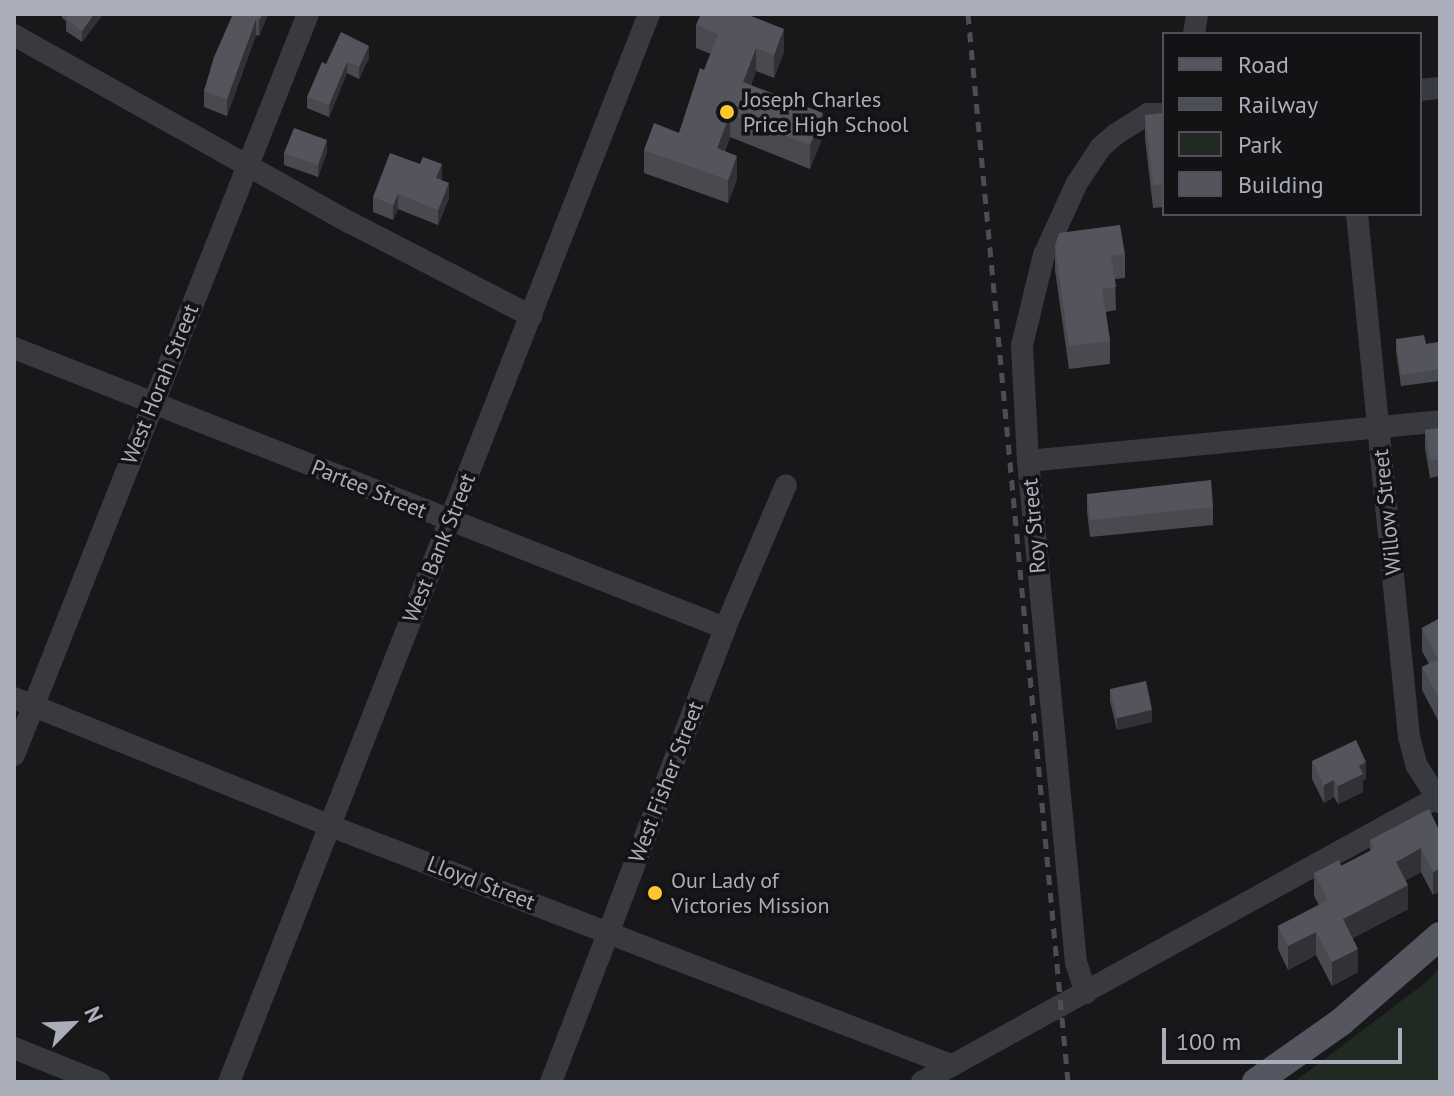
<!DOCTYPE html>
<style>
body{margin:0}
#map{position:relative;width:1454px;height:1096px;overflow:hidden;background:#18181b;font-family:"PT Sans",sans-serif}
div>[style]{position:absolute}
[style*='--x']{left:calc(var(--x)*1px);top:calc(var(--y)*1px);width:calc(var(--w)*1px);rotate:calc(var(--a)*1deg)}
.green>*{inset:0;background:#202922}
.minor>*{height:22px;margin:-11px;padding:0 11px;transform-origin:11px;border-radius:11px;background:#393a40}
.major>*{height:28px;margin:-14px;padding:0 14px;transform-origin:14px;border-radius:14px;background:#55565f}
.rail>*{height:5px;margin-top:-2.5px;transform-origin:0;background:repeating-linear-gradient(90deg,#4c4d55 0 10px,transparent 0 18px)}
.wall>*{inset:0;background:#494a50}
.shaded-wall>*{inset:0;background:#313236}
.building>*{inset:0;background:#54555c}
.dots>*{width:22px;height:22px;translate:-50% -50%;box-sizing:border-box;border:4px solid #131316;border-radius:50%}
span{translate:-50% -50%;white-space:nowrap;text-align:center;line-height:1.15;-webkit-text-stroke:7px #131316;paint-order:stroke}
.poi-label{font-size:22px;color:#aaaebb}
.left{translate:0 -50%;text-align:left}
.street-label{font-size:22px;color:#aaaebb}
.frame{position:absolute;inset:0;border:16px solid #aaaebb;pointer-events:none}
.legend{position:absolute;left:1162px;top:32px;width:260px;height:184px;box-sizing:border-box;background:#131316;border:2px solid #4f5158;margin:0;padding:10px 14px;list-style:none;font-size:24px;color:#aaaebb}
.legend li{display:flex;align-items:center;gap:16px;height:40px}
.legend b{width:40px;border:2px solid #4f5158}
.north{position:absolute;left:32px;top:984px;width:80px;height:80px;-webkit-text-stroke:6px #131316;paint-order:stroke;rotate:66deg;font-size:22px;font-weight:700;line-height:32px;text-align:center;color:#aaaebb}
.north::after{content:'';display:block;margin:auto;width:28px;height:36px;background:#aaaebb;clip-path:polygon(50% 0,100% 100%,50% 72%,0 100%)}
.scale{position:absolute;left:1162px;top:1028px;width:240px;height:36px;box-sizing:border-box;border:4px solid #aaaebb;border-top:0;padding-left:10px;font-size:24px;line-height:28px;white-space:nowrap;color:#aaaebb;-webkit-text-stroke:6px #131316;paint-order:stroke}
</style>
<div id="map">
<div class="green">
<i style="clip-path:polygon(1440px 968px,1440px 1082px,1294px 1082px,1425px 983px)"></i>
</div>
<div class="minor">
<i style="--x:1194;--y:34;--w:20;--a:-81"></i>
<i style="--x:14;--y:35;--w:386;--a:29.2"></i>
<i style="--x:351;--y:223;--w:203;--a:27.3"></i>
<i style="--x:1420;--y:90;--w:20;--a:-6"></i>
<i style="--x:1357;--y:214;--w:526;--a:84.32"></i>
<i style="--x:1409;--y:737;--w:30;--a:75"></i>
<i style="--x:1417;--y:766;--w:43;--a:57.4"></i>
<i style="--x:14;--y:348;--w:764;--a:21.5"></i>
<i style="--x:1028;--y:461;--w:414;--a:-5.5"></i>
<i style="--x:14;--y:698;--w:339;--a:22"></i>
<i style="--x:328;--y:825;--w:664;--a:21.08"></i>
<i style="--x:14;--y:755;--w:797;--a:-68.36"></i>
<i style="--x:1086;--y:993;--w:32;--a:-108"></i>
<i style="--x:1076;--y:963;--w:504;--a:-95.46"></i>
<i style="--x:1028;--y:461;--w:116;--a:-93"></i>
<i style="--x:1022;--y:345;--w:93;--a:-76.3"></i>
<i style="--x:1044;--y:255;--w:79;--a:-65.4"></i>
<i style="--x:1077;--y:183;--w:43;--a:-56.3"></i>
<i style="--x:1101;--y:147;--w:20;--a:-41"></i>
<i style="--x:1116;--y:134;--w:38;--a:-32"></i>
<i style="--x:1148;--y:114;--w:16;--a:0"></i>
<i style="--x:14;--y:1048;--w:92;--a:21.8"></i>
<i style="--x:229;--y:1082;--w:1148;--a:-68.53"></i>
<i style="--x:551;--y:1082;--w:486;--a:-69"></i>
<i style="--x:725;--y:628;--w:155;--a:-66.9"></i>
<i style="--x:922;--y:1082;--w:592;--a:-28.9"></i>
</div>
<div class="major">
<i style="--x:1256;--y:1082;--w:104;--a:-35.2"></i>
<i style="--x:1341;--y:1022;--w:131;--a:-41"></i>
</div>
<div class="rail">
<i style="--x:968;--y:14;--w:1073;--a:84.65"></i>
</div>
<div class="wall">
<i style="clip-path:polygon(62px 14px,103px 14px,82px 42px,66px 31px,66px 21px,62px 18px)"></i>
<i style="clip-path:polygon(233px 14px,268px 14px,259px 36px,256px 35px,227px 116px,204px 107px,204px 91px)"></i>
<i style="clip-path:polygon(696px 25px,784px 52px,774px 78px,756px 71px,751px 85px,823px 136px,810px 169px,730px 137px,725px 151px,737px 179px,728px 203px,644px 173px,644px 150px,679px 133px,711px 54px,696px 48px)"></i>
<i style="clip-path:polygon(369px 58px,359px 79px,347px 73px,329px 117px,307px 108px,307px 97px,326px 64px)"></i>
<i style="clip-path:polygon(1164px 113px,1164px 207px,1153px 208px,1145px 138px,1145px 115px)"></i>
<i style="clip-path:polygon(327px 152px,318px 177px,284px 165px,284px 153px)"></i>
<i style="clip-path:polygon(442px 180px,449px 198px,438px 225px,398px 209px,393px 220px,373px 212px,373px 197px)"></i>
<i style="clip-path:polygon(1055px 246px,1125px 254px,1125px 278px,1115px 279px,1116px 310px,1106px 312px,1110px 341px,1110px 364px,1069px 369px,1055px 270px)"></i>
<i style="clip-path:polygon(1396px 339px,1426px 344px,1440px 342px,1440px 381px,1401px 386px,1396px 351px)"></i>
<i style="clip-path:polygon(1440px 428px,1440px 476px,1430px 478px,1425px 448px,1425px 430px)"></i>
<i style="clip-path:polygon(1087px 494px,1213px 507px,1213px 525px,1090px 537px,1087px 511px)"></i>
<i style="clip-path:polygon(1440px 618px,1440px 724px,1422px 690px,1422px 667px,1429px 664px,1422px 651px,1422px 628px)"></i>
<i style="clip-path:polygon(1110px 689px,1152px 722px,1117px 730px,1110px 701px)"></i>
<i style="clip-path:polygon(1312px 761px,1366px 779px,1363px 781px,1363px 792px,1338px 804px,1334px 797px,1324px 803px,1312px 779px)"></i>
<i style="clip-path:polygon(1440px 832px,1433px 895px,1421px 872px,1406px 880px,1408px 909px,1353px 938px,1358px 972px,1332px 986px,1316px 955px,1288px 970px,1278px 949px,1278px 926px,1319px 905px,1314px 896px,1314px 873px,1341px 866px,1370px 851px,1370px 840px)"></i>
</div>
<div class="shaded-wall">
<i style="clip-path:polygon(94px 14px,103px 14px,82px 42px,82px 31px)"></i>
<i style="clip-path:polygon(262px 14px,268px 14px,259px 36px,259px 20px)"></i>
<i style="clip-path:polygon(256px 19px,256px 35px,227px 116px,227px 99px)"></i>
<i style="clip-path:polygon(784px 29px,784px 52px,774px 78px,774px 55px)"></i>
<i style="clip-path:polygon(369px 46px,369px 58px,359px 79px,359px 67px)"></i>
<i style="clip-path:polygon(756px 48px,756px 71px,743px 105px,743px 82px)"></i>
<i style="clip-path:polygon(347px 62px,347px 73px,329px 117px,329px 105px)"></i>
<i style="clip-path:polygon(823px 113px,823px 136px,810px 169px,810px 145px)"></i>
<i style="clip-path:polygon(730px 114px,730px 137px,717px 171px,717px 148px)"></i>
<i style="clip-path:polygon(327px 140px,327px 152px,318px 177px,318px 165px)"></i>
<i style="clip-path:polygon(737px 156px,737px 179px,728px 203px,728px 180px)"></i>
<i style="clip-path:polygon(442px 164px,442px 179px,436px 193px,436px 178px)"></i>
<i style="clip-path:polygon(449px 183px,449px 198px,438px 225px,438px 210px)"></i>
<i style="clip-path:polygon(398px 194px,398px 209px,393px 220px,393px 205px)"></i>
<i style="clip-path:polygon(1152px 710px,1152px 722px,1117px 730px,1117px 718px)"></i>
<i style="clip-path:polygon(1366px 762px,1366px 779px,1363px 781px,1363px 792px,1338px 804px,1338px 786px,1359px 766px)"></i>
<i style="clip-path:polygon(1334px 780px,1334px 797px,1324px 803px,1324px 785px)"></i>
<i style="clip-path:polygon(1421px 848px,1421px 872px,1396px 885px,1396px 862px)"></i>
<i style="clip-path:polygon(1440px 869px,1440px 892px,1433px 895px,1433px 872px)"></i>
<i style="clip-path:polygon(1408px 885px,1408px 909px,1343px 943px,1343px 919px)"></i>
<i style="clip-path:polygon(1316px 932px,1316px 955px,1288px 970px,1288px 946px)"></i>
<i style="clip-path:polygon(1358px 949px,1358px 972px,1332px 986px,1332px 962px)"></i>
</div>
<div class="building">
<i style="clip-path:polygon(70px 14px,94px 14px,82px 31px,66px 19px)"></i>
<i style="clip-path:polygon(233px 14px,262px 14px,259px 20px,256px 19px,227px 99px,204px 91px,214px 57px)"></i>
<i style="clip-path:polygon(701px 14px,746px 14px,784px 29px,774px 55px,756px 48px,743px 82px,823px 113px,810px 145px,730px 114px,717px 148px,737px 156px,728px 180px,644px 150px,654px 123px,679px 133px,700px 68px,704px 70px,718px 34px,696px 25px)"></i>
<i style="clip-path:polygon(341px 32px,369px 46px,359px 67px,347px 62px,329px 105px,307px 97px,322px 62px,326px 64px)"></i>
<i style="clip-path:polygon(1164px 113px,1164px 184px,1153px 185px,1145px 115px)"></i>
<i style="clip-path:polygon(294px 128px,327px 140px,318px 165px,284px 153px)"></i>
<i style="clip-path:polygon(390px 153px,420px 164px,423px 157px,442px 164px,436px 178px,449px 183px,438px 210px,398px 194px,393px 205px,373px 197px)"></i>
<i style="clip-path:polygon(1120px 225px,1125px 254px,1111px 256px,1116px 287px,1102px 289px,1110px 341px,1069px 346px,1055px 246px,1059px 233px)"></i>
<i style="clip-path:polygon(1424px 335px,1426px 344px,1440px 342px,1440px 369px,1401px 375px,1396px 339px)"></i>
<i style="clip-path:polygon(1440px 428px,1440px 459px,1430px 460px,1425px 430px)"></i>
<i style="clip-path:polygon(1211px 480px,1213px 507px,1090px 520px,1087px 494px)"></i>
<i style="clip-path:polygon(1440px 618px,1440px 700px,1422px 667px,1438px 659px,1422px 628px)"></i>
<i style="clip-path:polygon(1146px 681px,1152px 710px,1117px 718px,1110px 689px)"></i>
<i style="clip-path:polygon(1356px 740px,1366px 762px,1359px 766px,1363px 774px,1338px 786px,1334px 780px,1324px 785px,1312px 761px)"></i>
<i style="clip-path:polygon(1429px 809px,1440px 832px,1440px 869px,1433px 872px,1421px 848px,1396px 862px,1408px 885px,1343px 919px,1358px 949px,1332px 962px,1316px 932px,1288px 946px,1278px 926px,1328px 900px,1314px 873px,1339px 860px,1341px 866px,1374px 849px,1370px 840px)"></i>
</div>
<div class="dots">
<i style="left:727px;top:112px;background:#fdc72e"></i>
<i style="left:655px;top:893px;background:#fdc72e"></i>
</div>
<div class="poi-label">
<span class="left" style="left:743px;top:112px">Joseph Charles<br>Price High School</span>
<span class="left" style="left:671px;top:893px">Our Lady of<br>Victories Mission</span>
</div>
<div class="street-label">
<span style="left:160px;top:384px;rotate:-68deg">West Horah Street</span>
<span style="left:369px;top:489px;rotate:22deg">Partee Street</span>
<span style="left:1387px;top:512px;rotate:-96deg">Willow Street</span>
<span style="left:1034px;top:526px;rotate:-95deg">Roy Street</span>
<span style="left:439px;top:548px;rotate:-68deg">West Bank Street</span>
<span style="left:666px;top:782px;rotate:-69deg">West Fisher Street</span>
<span style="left:481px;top:883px;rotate:21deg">Lloyd Street</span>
</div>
<div class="frame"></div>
<ul class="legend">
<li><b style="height:10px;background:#55565f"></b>Road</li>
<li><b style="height:10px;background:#4c4d55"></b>Railway</li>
<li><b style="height:22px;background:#202922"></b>Park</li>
<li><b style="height:22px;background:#54555c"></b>Building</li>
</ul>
<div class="north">N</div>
<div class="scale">100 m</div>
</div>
